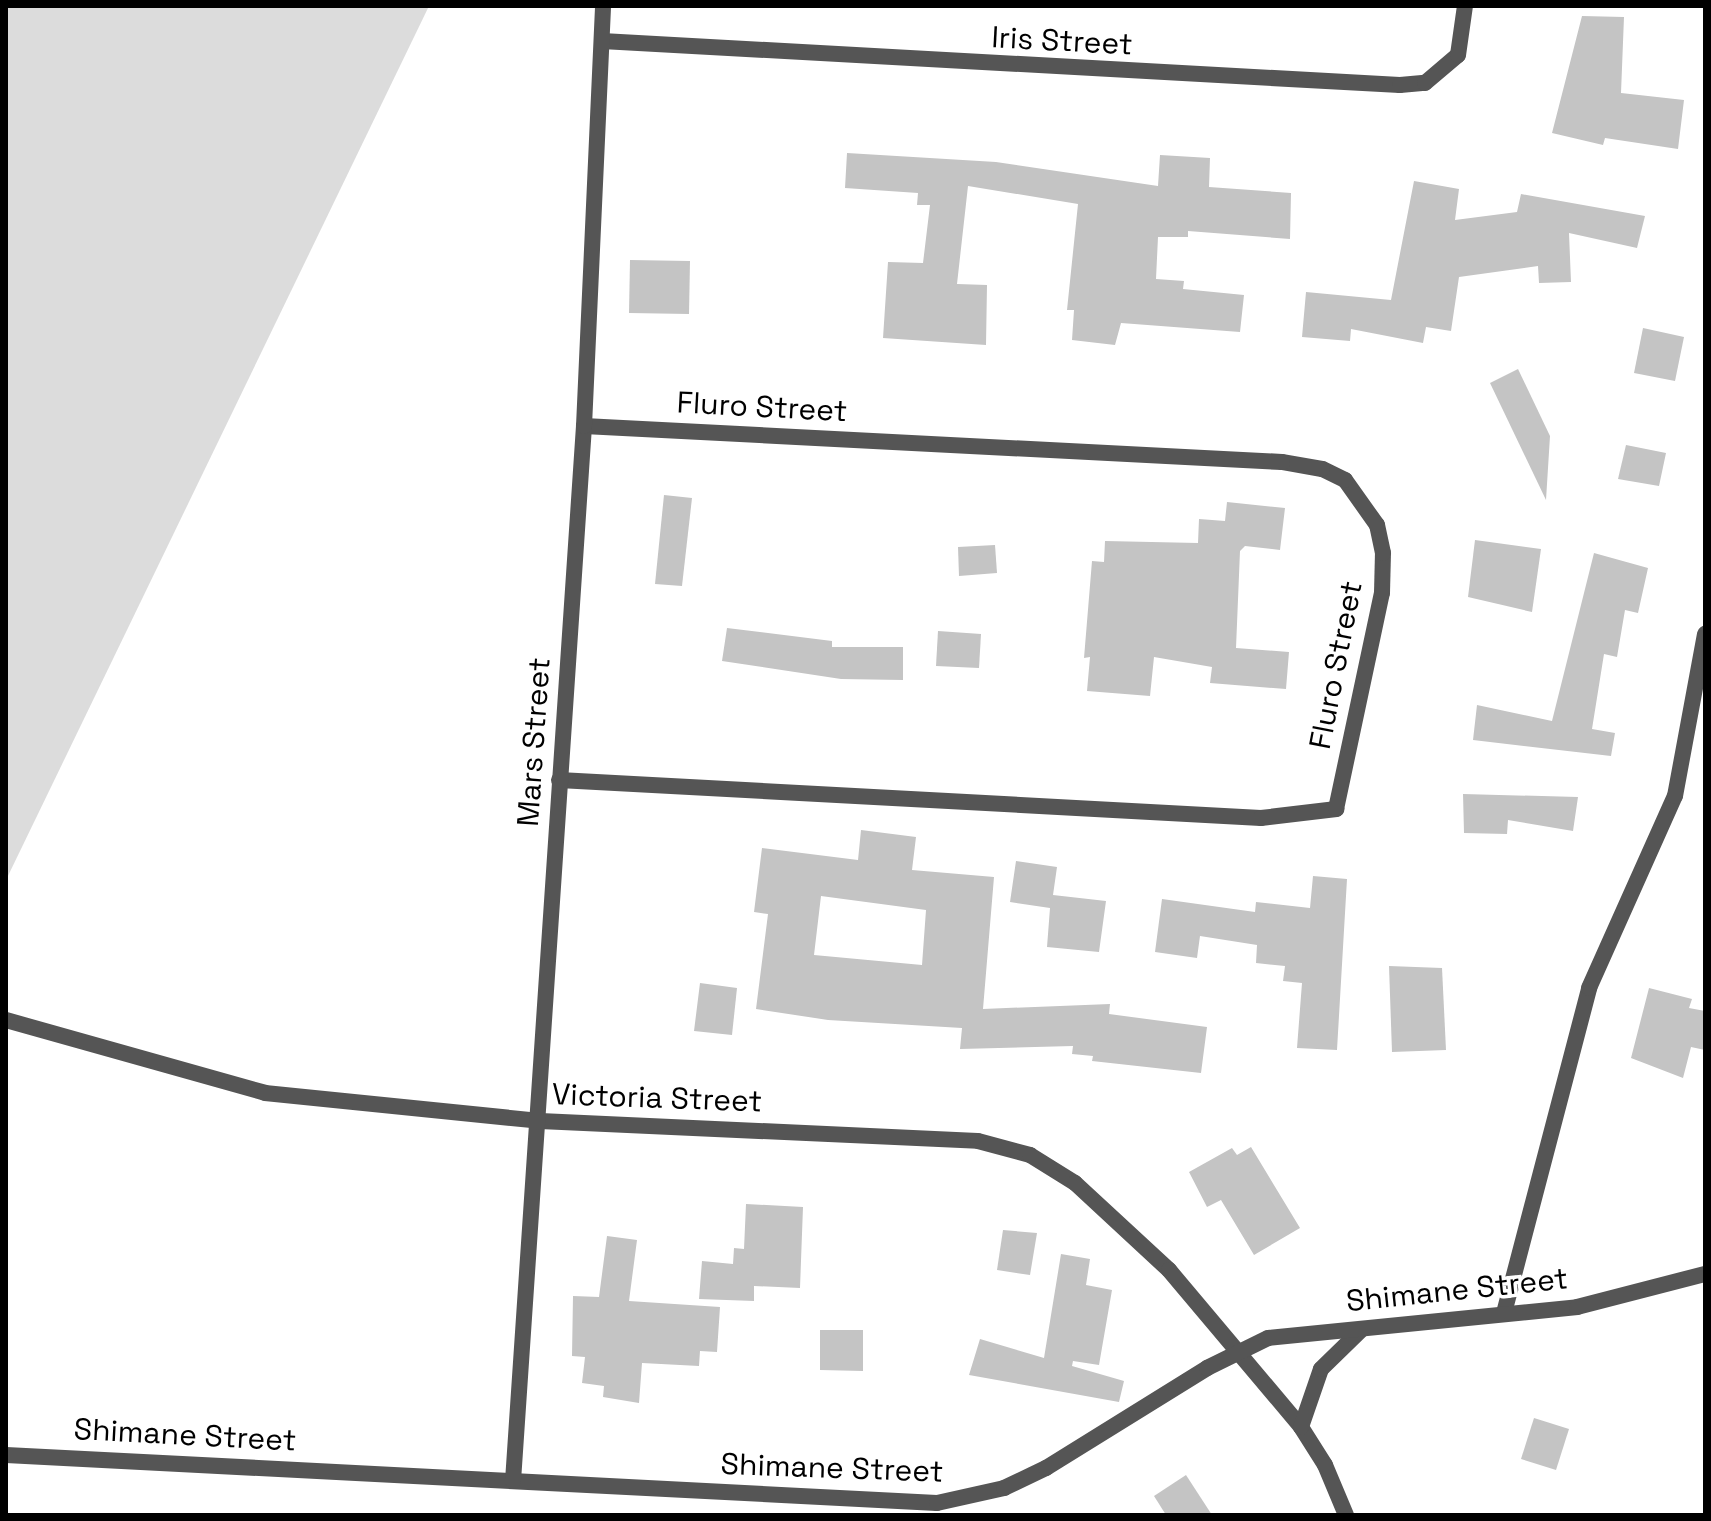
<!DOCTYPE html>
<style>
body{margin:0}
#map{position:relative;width:1711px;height:1521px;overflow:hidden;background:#fff;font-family:"Space Grotesk",sans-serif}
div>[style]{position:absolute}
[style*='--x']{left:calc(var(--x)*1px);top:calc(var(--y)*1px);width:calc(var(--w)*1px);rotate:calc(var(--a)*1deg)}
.green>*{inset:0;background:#dcdcdc}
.building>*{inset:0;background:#c4c4c4}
.minor>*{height:16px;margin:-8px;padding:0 8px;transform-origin:8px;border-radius:8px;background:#555}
span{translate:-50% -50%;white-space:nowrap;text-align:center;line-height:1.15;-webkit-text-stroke:7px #fff;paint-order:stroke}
.street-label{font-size:30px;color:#000}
.frame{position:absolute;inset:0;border:8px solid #000;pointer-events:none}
</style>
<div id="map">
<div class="green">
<i style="clip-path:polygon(6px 6px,429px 6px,6px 880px)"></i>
</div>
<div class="building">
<i style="clip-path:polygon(1582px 16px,1624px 17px,1621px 93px,1684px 100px,1678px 149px,1605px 138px,1603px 145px,1552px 133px)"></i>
<i style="clip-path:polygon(847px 153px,996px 162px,1158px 186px,1160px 155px,1210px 158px,1209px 187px,1291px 193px,1290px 239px,1188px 231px,1188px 237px,1158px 237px,1156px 279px,1184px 281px,1183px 289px,1244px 295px,1240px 332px,1121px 323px,1115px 345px,1072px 340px,1074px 310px,1067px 310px,1078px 204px,968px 186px,957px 284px,987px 285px,986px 345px,883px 338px,888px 262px,923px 263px,930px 205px,917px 205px,918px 193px,845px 188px)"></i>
<i style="clip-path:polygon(1414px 181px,1459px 189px,1455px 220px,1517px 212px,1521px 194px,1645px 216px,1637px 248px,1569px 233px,1571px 282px,1539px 283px,1538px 266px,1459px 277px,1451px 331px,1426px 327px,1423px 343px,1351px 329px,1350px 341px,1302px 337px,1306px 292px,1391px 300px)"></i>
<i style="clip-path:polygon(630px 260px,690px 261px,689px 314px,629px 313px)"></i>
<i style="clip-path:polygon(1643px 328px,1684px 337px,1675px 381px,1634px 373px)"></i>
<i style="clip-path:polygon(1518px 369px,1550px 436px,1546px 500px,1490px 383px)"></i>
<i style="clip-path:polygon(1626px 445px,1666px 453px,1659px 486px,1618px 479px)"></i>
<i style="clip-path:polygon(664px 495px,692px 498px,682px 586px,655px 584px)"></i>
<i style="clip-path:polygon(1227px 502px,1285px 508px,1280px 550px,1245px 546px,1240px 551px,1236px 648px,1289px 652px,1286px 689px,1210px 683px,1212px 667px,1154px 657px,1150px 696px,1087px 691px,1090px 657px,1084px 658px,1092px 561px,1104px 562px,1105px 541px,1198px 543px,1199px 519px,1225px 521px)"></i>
<i style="clip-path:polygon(1475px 540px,1541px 549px,1532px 612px,1468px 597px)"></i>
<i style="clip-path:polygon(995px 545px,997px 573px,959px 576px,958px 547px)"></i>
<i style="clip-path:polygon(1594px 553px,1648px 568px,1638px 613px,1625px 610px,1617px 657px,1604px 654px,1592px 729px,1615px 733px,1611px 756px,1473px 740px,1477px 705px,1552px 721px)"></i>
<i style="clip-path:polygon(727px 628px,832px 641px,832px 647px,903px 647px,903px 680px,841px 679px,722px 661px)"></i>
<i style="clip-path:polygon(938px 631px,981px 634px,979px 668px,936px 666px)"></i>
<i style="clip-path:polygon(1463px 794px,1578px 797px,1573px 831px,1508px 820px,1507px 834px,1464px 833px)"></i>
<i style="clip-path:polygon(evenodd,861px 830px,916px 837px,912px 870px,994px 877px,983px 1009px,1110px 1004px,1109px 1014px,1207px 1027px,1201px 1073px,1092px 1061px,1093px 1056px,1072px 1054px,1073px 1046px,960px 1049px,962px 1028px,828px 1020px,756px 1009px,768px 914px,754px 912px,762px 848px,858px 860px,861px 830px,821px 896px,926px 910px,922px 965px,814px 955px,821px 896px)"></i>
<i style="clip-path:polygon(1016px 861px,1057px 867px,1053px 895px,1106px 901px,1099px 952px,1047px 947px,1050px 908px,1010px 902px)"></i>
<i style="clip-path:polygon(1313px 876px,1347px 879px,1337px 1050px,1297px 1048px,1302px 983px,1283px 981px,1285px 966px,1256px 963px,1257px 945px,1200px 936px,1197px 958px,1155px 952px,1162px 899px,1255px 912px,1256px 902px,1310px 908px)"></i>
<i style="clip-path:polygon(1389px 966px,1442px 968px,1446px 1050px,1392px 1052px)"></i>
<i style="clip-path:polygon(700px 983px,737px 988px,732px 1035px,694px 1031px)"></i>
<i style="clip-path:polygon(1649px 988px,1692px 999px,1689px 1008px,1705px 1011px,1705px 1050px,1691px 1047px,1683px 1078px,1631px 1058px)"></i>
<i style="clip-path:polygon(1251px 1147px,1300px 1228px,1254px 1255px,1221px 1200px,1207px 1207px,1189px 1172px,1232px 1148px,1237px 1155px)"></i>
<i style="clip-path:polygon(746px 1204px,803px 1207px,800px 1288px,754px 1286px,754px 1301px,699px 1299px,702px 1261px,733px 1264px,734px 1248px,744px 1249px)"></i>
<i style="clip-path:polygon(1003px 1230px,1037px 1233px,1030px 1275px,997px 1270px)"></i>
<i style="clip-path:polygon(607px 1236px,637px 1240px,629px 1301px,720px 1307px,717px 1352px,700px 1351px,699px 1366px,642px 1363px,639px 1403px,603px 1397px,604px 1386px,582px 1383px,585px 1357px,572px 1356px,573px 1296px,599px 1297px)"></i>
<i style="clip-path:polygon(1061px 1254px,1090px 1259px,1086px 1285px,1112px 1290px,1099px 1365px,1073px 1361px,1072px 1366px,1124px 1381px,1119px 1402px,969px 1375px,980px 1339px,1044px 1358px)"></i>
<i style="clip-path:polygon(820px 1330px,863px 1330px,863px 1371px,820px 1370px)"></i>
<i style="clip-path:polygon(1534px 1418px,1569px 1429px,1556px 1470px,1521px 1459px)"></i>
<i style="clip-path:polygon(1186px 1475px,1212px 1515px,1166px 1515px,1154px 1496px)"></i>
</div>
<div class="minor">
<i style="--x:602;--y:41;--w:799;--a:3.16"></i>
<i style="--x:1400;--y:85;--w:25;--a:-5"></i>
<i style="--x:1425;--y:83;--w:43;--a:-40.3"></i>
<i style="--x:1458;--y:55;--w:49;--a:-81.9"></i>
<i style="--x:559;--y:780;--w:703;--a:3.1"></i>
<i style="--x:1261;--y:818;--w:76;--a:-6.8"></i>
<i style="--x:1336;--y:809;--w:221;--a:-78"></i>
<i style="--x:1382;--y:593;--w:40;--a:-88.6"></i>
<i style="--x:1383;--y:553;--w:29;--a:-102"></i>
<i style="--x:1377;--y:525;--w:55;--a:-125.4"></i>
<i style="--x:1345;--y:480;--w:25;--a:-154"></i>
<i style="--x:1322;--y:469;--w:41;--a:-170.1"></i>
<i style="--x:1282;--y:462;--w:699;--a:-177.05"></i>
<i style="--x:6;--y:1020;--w:269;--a:15.7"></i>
<i style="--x:265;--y:1093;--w:276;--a:5.8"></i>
<i style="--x:540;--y:1121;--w:438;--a:2.6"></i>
<i style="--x:978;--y:1141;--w:54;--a:15.1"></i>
<i style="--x:1030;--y:1155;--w:53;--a:31.9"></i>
<i style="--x:1075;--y:1183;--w:128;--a:42.8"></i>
<i style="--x:1169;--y:1270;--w:205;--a:49.9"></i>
<i style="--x:1301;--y:1427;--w:45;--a:57.7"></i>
<i style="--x:1325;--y:1465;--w:54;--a:67.2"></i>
<i style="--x:1504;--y:1313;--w:336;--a:-75.3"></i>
<i style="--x:1589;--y:988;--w:210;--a:-65.9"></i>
<i style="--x:1675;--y:796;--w:165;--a:-79.5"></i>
<i style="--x:1301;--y:1427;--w:61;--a:-71"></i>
<i style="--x:1321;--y:1369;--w:57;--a:-44.3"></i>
<i style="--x:6;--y:1455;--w:932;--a:2.95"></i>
<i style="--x:937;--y:1503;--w:69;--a:-12.6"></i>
<i style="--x:1004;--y:1488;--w:47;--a:-25.5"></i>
<i style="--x:1046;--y:1468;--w:190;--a:-31.8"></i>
<i style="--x:1207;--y:1368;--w:68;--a:-26.2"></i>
<i style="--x:1268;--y:1338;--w:311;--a:-5.7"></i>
<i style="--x:1577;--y:1307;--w:132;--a:-14.5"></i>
<i style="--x:513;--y:1481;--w:1057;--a:-86.15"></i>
<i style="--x:584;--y:426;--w:420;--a:-87.4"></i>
</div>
<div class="street-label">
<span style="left:1062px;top:41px;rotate:3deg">Iris Street</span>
<span style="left:762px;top:407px;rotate:3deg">Fluro Street</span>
<span style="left:1336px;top:665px;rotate:-79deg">Fluro Street</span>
<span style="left:534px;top:742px;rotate:-86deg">Mars Street</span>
<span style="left:657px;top:1098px;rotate:2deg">Victoria Street</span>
<span style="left:1457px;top:1290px;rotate:-6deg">Shimane Street</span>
<span style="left:185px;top:1435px;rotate:3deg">Shimane Street</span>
<span style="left:832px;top:1468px;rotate:2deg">Shimane Street</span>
</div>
<div class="frame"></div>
</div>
